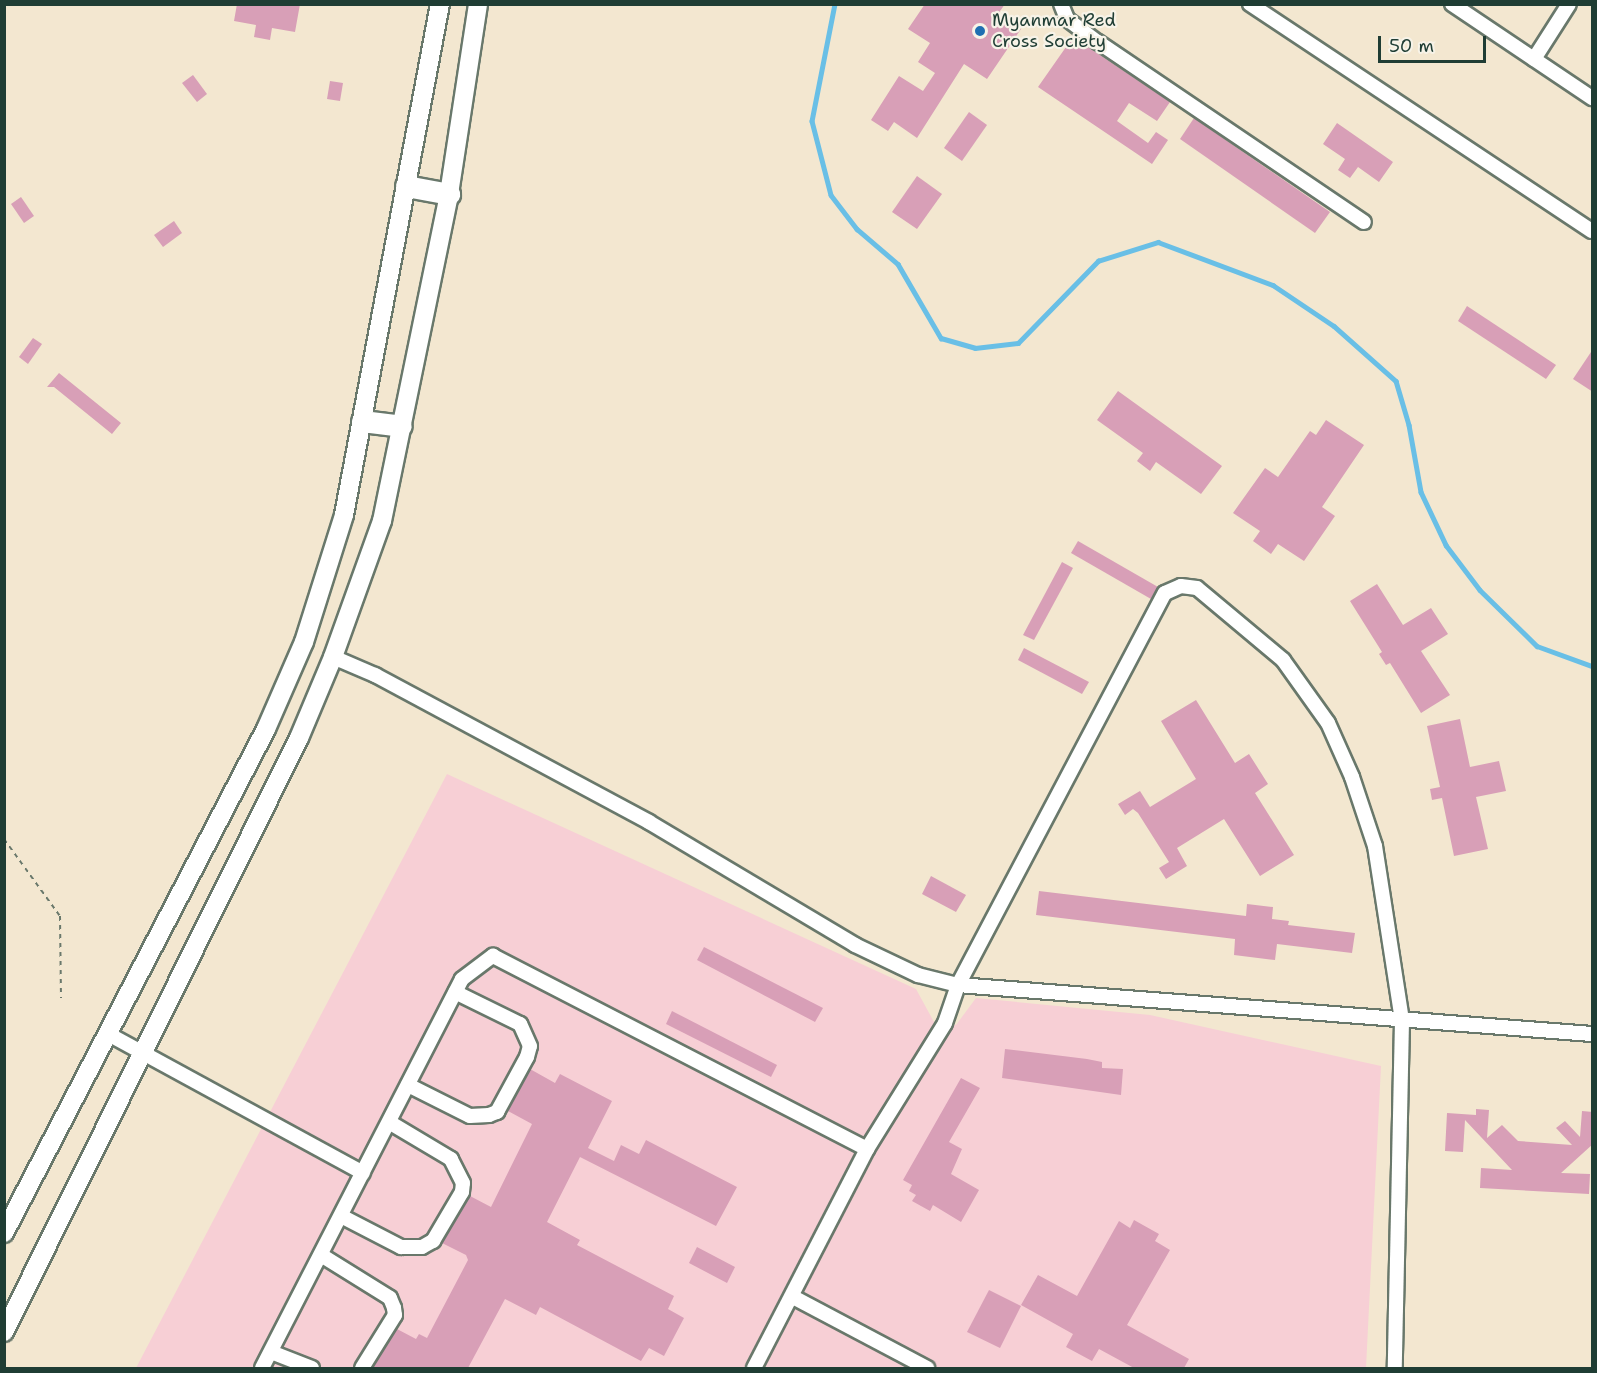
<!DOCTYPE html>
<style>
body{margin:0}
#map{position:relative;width:1597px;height:1373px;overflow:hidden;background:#f3e7d0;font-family:"Shantell Sans",sans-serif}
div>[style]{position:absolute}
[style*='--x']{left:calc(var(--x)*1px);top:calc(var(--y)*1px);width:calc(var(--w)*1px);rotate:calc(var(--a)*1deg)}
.built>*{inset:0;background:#f7cfd5}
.stream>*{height:4.5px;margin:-2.25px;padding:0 2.25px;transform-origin:2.25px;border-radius:2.25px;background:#69bfe6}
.building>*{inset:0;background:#d89fb7}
.path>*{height:2px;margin-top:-1px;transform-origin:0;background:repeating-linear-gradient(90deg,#69786b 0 4.5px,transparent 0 9px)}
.roads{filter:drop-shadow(2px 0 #69786b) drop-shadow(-2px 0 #69786b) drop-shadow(0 2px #69786b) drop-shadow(0 -2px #69786b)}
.minor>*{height:14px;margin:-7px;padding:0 7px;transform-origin:7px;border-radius:7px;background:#fff}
.major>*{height:18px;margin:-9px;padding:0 9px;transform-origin:9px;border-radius:9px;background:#fff}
.highway>*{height:21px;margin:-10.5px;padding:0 10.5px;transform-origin:10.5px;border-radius:10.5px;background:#fff}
.dots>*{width:16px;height:16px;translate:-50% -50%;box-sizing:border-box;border:3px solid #f7f3e8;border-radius:50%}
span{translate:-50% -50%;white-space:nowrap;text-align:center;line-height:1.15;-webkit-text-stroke:4.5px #f7f3e8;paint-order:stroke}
.poi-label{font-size:18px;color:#1f3d34}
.left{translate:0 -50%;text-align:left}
.frame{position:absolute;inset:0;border:6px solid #1f3d34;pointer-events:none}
.scale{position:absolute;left:1378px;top:36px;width:108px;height:27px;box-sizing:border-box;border:3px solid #1f3d34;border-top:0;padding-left:8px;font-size:18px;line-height:21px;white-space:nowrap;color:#1f3d34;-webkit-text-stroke:4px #f7f3e8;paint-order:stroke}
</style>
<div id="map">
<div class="built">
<i style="clip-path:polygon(447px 774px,916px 989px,934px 1022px,956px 1025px,976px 998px,1150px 1015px,1381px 1066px,1366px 1368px,136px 1368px)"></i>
</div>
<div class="stream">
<i style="--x:835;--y:4;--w:119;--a:101.1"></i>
<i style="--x:812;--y:121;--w:76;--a:75.6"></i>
<i style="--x:831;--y:195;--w:43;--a:52.6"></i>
<i style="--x:857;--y:229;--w:54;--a:40.5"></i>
<i style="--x:898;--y:264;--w:86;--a:59.8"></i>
<i style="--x:941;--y:338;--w:35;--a:16"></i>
<i style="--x:975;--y:348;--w:43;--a:-6.6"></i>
<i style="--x:1018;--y:343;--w:115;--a:-45.7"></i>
<i style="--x:1098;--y:261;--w:63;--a:-17.6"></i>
<i style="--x:1158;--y:242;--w:123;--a:20.5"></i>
<i style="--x:1273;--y:285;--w:73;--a:33.9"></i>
<i style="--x:1334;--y:326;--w:83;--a:41.6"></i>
<i style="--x:1396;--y:381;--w:46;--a:73.5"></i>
<i style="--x:1409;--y:425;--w:68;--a:79.8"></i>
<i style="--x:1421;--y:492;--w:59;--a:64.7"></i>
<i style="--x:1446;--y:545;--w:56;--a:52.9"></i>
<i style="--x:1480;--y:590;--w:80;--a:44.5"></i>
<i style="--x:1537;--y:646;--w:59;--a:20"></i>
</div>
<div class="building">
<i style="clip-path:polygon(237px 4px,300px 4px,295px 32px,272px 28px,270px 40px,254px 37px,256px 25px,234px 21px)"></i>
<i style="clip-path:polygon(925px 4px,1005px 4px,998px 14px,1021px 29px,987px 79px,964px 64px,917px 138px,894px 122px,888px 131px,871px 120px,899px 76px,923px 91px,935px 73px,918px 62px,930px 43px,908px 29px)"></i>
<i style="clip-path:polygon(1073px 37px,1170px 102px,1157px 121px,1129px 103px,1117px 121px,1148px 143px,1156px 132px,1168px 140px,1152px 164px,1038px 87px)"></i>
<i style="clip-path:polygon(193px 75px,207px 94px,197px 102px,182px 83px)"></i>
<i style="clip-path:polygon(330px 81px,343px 83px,340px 101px,327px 99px)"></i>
<i style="clip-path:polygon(969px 112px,987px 125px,962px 161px,944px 148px)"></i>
<i style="clip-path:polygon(1194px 118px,1330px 212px,1315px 233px,1180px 139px)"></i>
<i style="clip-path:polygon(1337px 123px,1393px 162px,1379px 182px,1358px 167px,1350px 178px,1338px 170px,1345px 159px,1323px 144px)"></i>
<i style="clip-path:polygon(917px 176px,942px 194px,917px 229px,892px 212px)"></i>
<i style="clip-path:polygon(21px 197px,34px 216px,24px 223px,11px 204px)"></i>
<i style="clip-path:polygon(174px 221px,182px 233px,163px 247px,154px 235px)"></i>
<i style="clip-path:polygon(1467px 306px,1556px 365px,1546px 379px,1458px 321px)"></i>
<i style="clip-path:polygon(33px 338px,42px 344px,28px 364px,19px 357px)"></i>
<i style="clip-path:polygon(1593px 349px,1593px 392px,1573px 379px)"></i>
<i style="clip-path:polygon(59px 373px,121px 423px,112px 434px,54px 387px,47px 387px)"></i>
<i style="clip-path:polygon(1118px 391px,1222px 466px,1201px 494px,1156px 462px,1150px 471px,1137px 461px,1143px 453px,1097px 420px)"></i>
<i style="clip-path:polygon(1326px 420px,1364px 445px,1322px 507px,1335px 516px,1304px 561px,1278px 544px,1271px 554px,1253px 541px,1260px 531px,1233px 513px,1265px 468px,1278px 477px,1310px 431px,1316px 435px)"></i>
<i style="clip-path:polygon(1078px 541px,1158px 587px,1151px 599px,1071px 553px)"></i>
<i style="clip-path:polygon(1062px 562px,1073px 568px,1034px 640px,1023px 635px)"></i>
<i style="clip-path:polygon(1377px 584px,1403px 625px,1431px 608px,1448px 634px,1421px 651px,1450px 695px,1421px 713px,1390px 663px,1386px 665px,1379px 654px,1382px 652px,1350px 601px)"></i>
<i style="clip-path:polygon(1024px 648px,1089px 682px,1082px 694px,1018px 660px)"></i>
<i style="clip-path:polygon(1196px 700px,1235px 763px,1249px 754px,1268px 784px,1255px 793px,1294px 855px,1260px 876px,1224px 819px,1177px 848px,1187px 866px,1166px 879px,1159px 868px,1169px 862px,1138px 813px,1133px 809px,1125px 815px,1118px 804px,1140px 791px,1150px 807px,1196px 779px,1161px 721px)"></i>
<i style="clip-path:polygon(1460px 719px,1470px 767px,1499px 761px,1506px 791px,1476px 797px,1488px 849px,1454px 856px,1442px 798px,1432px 800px,1430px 789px,1440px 787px,1427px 726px)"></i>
<i style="clip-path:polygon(931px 876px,966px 895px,956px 912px,922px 894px)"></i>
<i style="clip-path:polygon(1039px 891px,1246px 916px,1247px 904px,1273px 907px,1272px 919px,1289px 921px,1288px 925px,1355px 933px,1352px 953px,1277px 944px,1275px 960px,1234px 955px,1235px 939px,1036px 915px)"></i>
<i style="clip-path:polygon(704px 947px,823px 1008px,815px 1022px,697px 960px)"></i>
<i style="clip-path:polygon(672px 1011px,777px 1065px,771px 1077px,666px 1024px)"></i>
<i style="clip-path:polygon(1005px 1049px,1087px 1059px,1102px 1062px,1102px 1068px,1123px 1069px,1121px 1095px,1002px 1078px)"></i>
<i style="clip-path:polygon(530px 1069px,555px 1083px,560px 1074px,612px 1101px,588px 1148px,614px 1161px,621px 1145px,639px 1154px,646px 1140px,737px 1187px,716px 1226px,580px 1157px,547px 1222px,580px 1240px,577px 1245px,674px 1296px,668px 1309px,684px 1318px,664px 1356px,649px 1348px,641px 1361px,540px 1307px,536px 1315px,505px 1299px,468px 1368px,372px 1368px,397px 1329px,416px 1339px,419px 1334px,427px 1338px,468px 1260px,466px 1255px,442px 1243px,470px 1196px,491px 1207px,532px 1124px,508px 1111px)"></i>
<i style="clip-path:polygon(961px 1078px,980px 1088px,949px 1142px,962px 1149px,951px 1174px,979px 1190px,961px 1222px,933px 1205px,930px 1211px,912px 1201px,916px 1195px,909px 1191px,912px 1185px,903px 1180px)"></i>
<i style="clip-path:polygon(1476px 1109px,1489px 1110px,1487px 1138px,1502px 1125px,1518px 1141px,1572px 1145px,1556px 1128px,1565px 1121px,1580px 1137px,1582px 1111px,1593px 1112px,1593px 1144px,1561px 1173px,1590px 1174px,1589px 1194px,1480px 1188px,1481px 1168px,1512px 1170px,1465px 1120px,1463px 1152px,1445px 1151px,1447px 1113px,1476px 1115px)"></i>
<i style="clip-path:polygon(1134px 1220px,1159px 1234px,1155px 1241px,1170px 1250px,1127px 1325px,1189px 1359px,1184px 1368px,1134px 1368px,1099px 1349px,1092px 1361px,1066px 1347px,1073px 1334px,1021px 1305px,1038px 1275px,1077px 1296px,1119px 1221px,1130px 1228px)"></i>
<i style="clip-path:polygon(697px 1247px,735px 1267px,727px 1283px,689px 1263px)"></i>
<i style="clip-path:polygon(989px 1290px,1021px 1306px,1000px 1348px,967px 1332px)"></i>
</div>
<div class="path">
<i style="--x:4;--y:839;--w:95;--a:54"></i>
<i style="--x:60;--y:916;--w:82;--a:89.3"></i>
</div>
<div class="roads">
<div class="minor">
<i style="--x:1061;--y:4;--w:16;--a:68"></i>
<i style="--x:1067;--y:19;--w:39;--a:37"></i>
<i style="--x:1098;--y:42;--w:321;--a:34.1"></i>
<i style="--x:1250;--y:4;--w:410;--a:33.6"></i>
<i style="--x:1452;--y:4;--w:169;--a:33.9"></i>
<i style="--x:1534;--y:59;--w:65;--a:-57.5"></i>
<i style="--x:333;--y:657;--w:46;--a:23.2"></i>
<i style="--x:375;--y:675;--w:311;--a:28.2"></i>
<i style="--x:649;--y:822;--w:240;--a:30.8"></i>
<i style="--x:855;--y:945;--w:70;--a:25.5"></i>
<i style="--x:918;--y:975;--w:41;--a:14"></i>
<i style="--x:958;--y:985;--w:636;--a:4.42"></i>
<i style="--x:110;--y:1035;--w:288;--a:28.6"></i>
<i style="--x:408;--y:1085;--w:69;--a:26.6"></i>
<i style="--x:470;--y:1116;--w:19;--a:-3"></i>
<i style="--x:489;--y:1115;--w:9;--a:-21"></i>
<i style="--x:497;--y:1112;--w:63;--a:-61.4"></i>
<i style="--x:527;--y:1057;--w:11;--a:-75"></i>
<i style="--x:530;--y:1046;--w:24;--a:-114"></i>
<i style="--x:520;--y:1024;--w:72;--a:-153.8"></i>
<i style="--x:341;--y:1216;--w:68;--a:27.3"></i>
<i style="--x:401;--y:1247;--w:21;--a:0"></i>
<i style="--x:422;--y:1247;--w:13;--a:-29"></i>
<i style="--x:433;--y:1241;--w:57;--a:-59.4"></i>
<i style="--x:462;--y:1192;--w:9;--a:-84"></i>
<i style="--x:463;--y:1183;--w:27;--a:-117"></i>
<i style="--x:451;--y:1159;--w:72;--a:-149.2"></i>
<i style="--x:321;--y:1255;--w:81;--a:31.9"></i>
<i style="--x:390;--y:1298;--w:11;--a:68"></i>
<i style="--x:394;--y:1308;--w:7;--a:82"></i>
<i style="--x:395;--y:1315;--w:62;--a:121.9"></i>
<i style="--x:793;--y:1297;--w:152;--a:27.9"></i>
<i style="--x:271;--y:1352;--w:44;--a:21.3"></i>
<i style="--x:262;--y:1368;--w:437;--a:-62.8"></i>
<i style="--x:462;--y:979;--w:39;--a:-37"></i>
<i style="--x:493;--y:956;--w:421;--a:27.3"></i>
<i style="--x:754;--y:1368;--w:246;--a:-62.7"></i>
<i style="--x:867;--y:1149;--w:148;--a:-58.2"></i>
<i style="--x:945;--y:1023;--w:40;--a:-71.1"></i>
<i style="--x:958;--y:985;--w:443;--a:-62.2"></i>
<i style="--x:1165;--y:593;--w:17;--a:-24"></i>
<i style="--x:1181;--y:586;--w:16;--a:7"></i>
<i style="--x:1197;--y:588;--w:112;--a:39.9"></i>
<i style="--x:1283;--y:660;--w:77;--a:54.5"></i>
<i style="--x:1328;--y:723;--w:59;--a:66"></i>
<i style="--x:1352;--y:777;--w:73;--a:71.6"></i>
<i style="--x:1375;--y:846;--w:177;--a:81.2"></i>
<i style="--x:1402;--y:1021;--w:347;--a:91.2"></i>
</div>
<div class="major">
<i style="--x:4;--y:1233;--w:568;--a:-62.53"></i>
<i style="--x:266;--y:729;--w:95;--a:-66.4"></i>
<i style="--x:304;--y:642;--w:133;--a:-72.5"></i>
<i style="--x:344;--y:515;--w:520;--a:-79.36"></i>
<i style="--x:4;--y:1332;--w:663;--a:-63.59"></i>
<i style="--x:299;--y:738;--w:88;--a:-67.2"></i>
<i style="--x:333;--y:657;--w:145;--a:-70.2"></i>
<i style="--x:382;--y:521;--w:334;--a:-78.4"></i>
<i style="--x:449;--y:194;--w:192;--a:-81.3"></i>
</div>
<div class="highway">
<i style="--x:406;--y:186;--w:44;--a:10.5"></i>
<i style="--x:362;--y:421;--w:39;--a:7"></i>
</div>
</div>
<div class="dots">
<i style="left:980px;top:31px;background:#1f6fb2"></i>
</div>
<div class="poi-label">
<span class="left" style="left:992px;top:31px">Myanmar Red<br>Cross Society</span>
</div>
<div class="frame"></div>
<div class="scale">50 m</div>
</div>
